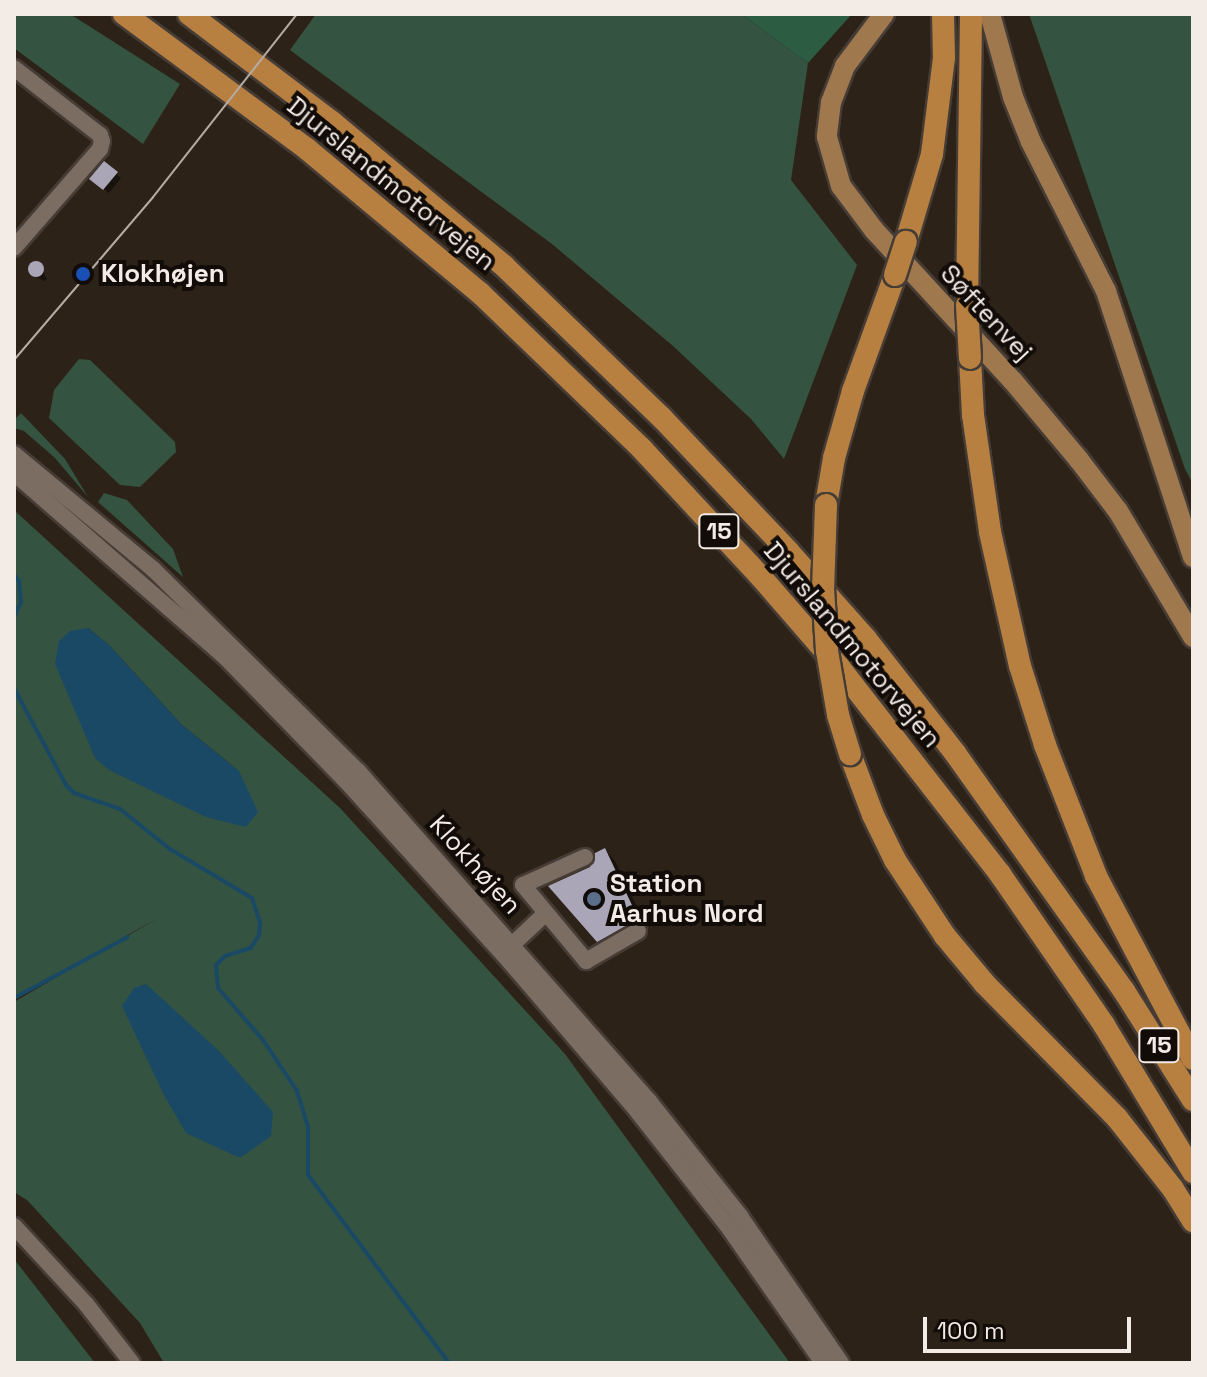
<!DOCTYPE html>
<meta charset="utf-8">
<style>
body{margin:0}
#map{position:relative;width:1207px;height:1377px;overflow:hidden;background:#2d2218;font-family:"Space Grotesk",sans-serif}
div>[style]{position:absolute}
[style*='--x']{left:calc(var(--x)*1px);top:calc(var(--y)*1px);width:calc(var(--w)*1px);rotate:calc(var(--a)*1deg)}
.green>*{inset:0;background:#345341}
.forest>*{inset:0;background:#2c5d43}
.water>*{inset:0;background:#1a4965}
.shadow>*{inset:0;background:#0007}
.stream>*{height:4px;margin:-2px;padding:0 2px;transform-origin:2px;border-radius:2px;background:#1a4965}
.building>*{inset:0;background:#aaa6b7}
.round{border-radius:50%}
.roads{filter:drop-shadow(2px 0 #463c36) drop-shadow(-2px 0 #463c36) drop-shadow(0 2px #463c36) drop-shadow(0 -2px #463c36)}
.minor>*{height:16px;margin:-8px;padding:0 8px;transform-origin:8px;border-radius:8px;background:#7b6d62}
.major>*{height:20px;margin:-10px;padding:0 10px;transform-origin:10px;border-radius:10px;background:#a0784e}
.highway>*{height:22px;margin:-11px;padding:0 11px;transform-origin:11px;border-radius:11px;background:#b88040}
.tram>*{height:2px;margin:-1px;padding:0 1px;transform-origin:1px;border-radius:1px;background:#b4aba3}
.bridges{filter:drop-shadow(2px 0 #463c36) drop-shadow(-2px 0 #463c36) drop-shadow(0 2px #463c36) drop-shadow(0 -2px #463c36)}
.highway-bridge>*{height:22px;margin:-11px;padding:0 11px;transform-origin:11px;border-radius:11px;background:#b88040}
.dots>*{width:22px;height:22px;translate:-50% -50%;box-sizing:border-box;border:4px solid #110c08;border-radius:50%}
span{translate:-50% -50%;white-space:nowrap;text-align:center;line-height:1.15;-webkit-text-stroke:8px #110c08;paint-order:stroke}
.shield-label span{padding:2px 6px;background:#110c08;border:2px solid;border-radius:6px;-webkit-text-stroke-width:0}
.shield-label{font-size:24px;color:#f3ebe5;font-weight:700}
.street-label{font-size:26px;color:#f3ebe5}
.poi-label{font-size:26px;color:#f3ebe5;font-weight:700}
.left{translate:0 -50%;text-align:left}
.frame{position:absolute;inset:0;border:16px solid #f3ebe5;pointer-events:none}
.scale{position:absolute;left:923px;top:1317px;width:208px;height:36px;box-sizing:border-box;border:4px solid #f3ebe5;border-top:0;padding-left:10px;font-size:24px;line-height:28px;white-space:nowrap;color:#f3ebe5;-webkit-text-stroke:6px #110c08;paint-order:stroke}
</style>
<div id="map">
<div class="green">
<i style="clip-path:polygon(14px 14px,70px 14px,180px 84px,143px 144px,14px 48px)"></i>
<i style="clip-path:polygon(316px 14px,741px 14px,808px 63px,791px 180px,857px 265px,784px 459px,751px 419px,673px 346px,552px 244px,290px 50px)"></i>
<i style="clip-path:polygon(1029px 14px,1193px 14px,1193px 484px,1185px 469px)"></i>
<i style="clip-path:polygon(79px 359px,90px 360px,175px 442px,176px 452px,140px 487px,120px 485px,49px 418px,54px 390px)"></i>
<i style="clip-path:polygon(21px 413px,65px 459px,88px 497px,55px 458px,24px 431px,14px 428px,14px 420px)"></i>
<i style="clip-path:polygon(104px 493px,127px 500px,173px 549px,183px 577px,98px 502px)"></i>
<i style="clip-path:polygon(evenodd,14px 510px,340px 808px,565px 1054px,790px 1363px,164px 1363px,140px 1323px,27px 1200px,14px 1192px,14px 1002px,158px 918px,14px 998px,14px 510px,88px 628px,109px 645px,181px 724px,239px 771px,59px 641px,88px 628px)"></i>
<i style="clip-path:polygon(14px 1259px,95px 1363px,14px 1363px)"></i>
</div>
<div class="forest">
<i style="clip-path:polygon(741px 14px,852px 14px,808px 63px)"></i>
</div>
<div class="water">
<i style="clip-path:polygon(88px 628px,109px 645px,181px 724px,239px 771px,258px 812px,246px 827px,206px 817px,109px 770px,95px 758px,55px 664px,59px 641px,70px 631px)"></i>
<i style="clip-path:polygon(146px 984px,219px 1051px,273px 1112px,271px 1136px,240px 1158px,186px 1133px,164px 1095px,122px 1006px,134px 988px)"></i>
</div>
<div class="shadow">
<i style="clip-path:polygon(116px 174px,121px 178px,109px 193px,96px 183px)"></i>
<i style="clip-path:polygon(39px 264px,47px 279px,44px 281px,33px 275px,31px 266px)"></i>
<i style="clip-path:polygon(605px 850px,615px 861px,648px 930px,609px 951px,598px 941px,592px 868px)"></i>
</div>
<div class="stream">
<i style="--x:14;--y:575;--w:8;--a:50"></i>
<i style="--x:19;--y:581;--w:21;--a:85"></i>
<i style="--x:21;--y:602;--w:17;--a:115"></i>
<i style="--x:14;--y:688;--w:110;--a:61.8"></i>
<i style="--x:66;--y:785;--w:11;--a:45"></i>
<i style="--x:74;--y:793;--w:49;--a:19.2"></i>
<i style="--x:120;--y:809;--w:64;--a:38.7"></i>
<i style="--x:170;--y:849;--w:96;--a:30.9"></i>
<i style="--x:252;--y:898;--w:26;--a:72"></i>
<i style="--x:260;--y:923;--w:12;--a:95"></i>
<i style="--x:259;--y:935;--w:15;--a:122"></i>
<i style="--x:251;--y:948;--w:27;--a:163"></i>
<i style="--x:225;--y:956;--w:13;--a:135"></i>
<i style="--x:216;--y:965;--w:23;--a:85"></i>
<i style="--x:218;--y:988;--w:69;--a:49.1"></i>
<i style="--x:263;--y:1040;--w:61;--a:56.3"></i>
<i style="--x:297;--y:1091;--w:37;--a:73"></i>
<i style="--x:308;--y:1126;--w:49;--a:90"></i>
<i style="--x:308;--y:1175;--w:235;--a:53.1"></i>
<i style="--x:14;--y:998;--w:129;--a:-28.2"></i>
</div>
<div class="building">
<i style="clip-path:polygon(104px 161px,118px 172px,103px 190px,89px 179px)"></i>
<i class="round" style="left:28px;top:261px;width:16px;height:16px"></i>
<i style="clip-path:polygon(605px 848px,639px 920px,597px 942px,548px 886px,590px 867px,595px 853px)"></i>
</div>
<div class="roads">
<div class="minor">
<i style="--x:14;--y:68;--w:109;--a:37.9"></i>
<i style="--x:100;--y:135;--w:6;--a:72"></i>
<i style="--x:102;--y:141;--w:8;--a:104"></i>
<i style="--x:100;--y:149;--w:131;--a:131"></i>
<i style="--x:14;--y:454;--w:180;--a:39.6"></i>
<i style="--x:153;--y:569;--w:288;--a:44.6"></i>
<i style="--x:358;--y:771;--w:440;--a:48.6"></i>
<i style="--x:649;--y:1101;--w:147;--a:51.6"></i>
<i style="--x:740;--y:1216;--w:178;--a:55.5"></i>
<i style="--x:14;--y:473;--w:280;--a:41.1"></i>
<i style="--x:225;--y:657;--w:173;--a:45.7"></i>
<i style="--x:346;--y:781;--w:244;--a:47.8"></i>
<i style="--x:510;--y:962;--w:197;--a:49.5"></i>
<i style="--x:638;--y:1112;--w:144;--a:51.8"></i>
<i style="--x:727;--y:1225;--w:168;--a:55.2"></i>
<i style="--x:585;--y:857;--w:68;--a:155.7"></i>
<i style="--x:523;--y:885;--w:99;--a:50.3"></i>
<i style="--x:586;--y:961;--w:60;--a:-30"></i>
<i style="--x:513;--y:944;--w:45;--a:-43.2"></i>
<i style="--x:14;--y:1226;--w:106;--a:47.3"></i>
<i style="--x:86;--y:1304;--w:75;--a:52.1"></i>
</div>
<div class="major">
<i style="--x:884;--y:14;--w:65;--a:126.9"></i>
<i style="--x:845;--y:66;--w:39;--a:111"></i>
<i style="--x:831;--y:102;--w:35;--a:97"></i>
<i style="--x:827;--y:137;--w:51;--a:74.1"></i>
<i style="--x:841;--y:186;--w:55;--a:53.1"></i>
<i style="--x:874;--y:230;--w:205;--a:47.4"></i>
<i style="--x:1013;--y:381;--w:103;--a:50.1"></i>
<i style="--x:1079;--y:460;--w:64;--a:52.6"></i>
<i style="--x:1118;--y:511;--w:147;--a:59.2"></i>
<i style="--x:990;--y:14;--w:86;--a:74.5"></i>
<i style="--x:1013;--y:97;--w:48;--a:68.2"></i>
<i style="--x:1031;--y:142;--w:167;--a:63.3"></i>
<i style="--x:1106;--y:291;--w:280;--a:71.9"></i>
</div>
<div class="highway">
<i style="--x:124;--y:14;--w:227;--a:36.4"></i>
<i style="--x:307;--y:149;--w:225;--a:39.8"></i>
<i style="--x:480;--y:293;--w:225;--a:43.9"></i>
<i style="--x:642;--y:449;--w:175;--a:47.1"></i>
<i style="--x:761;--y:577;--w:119;--a:49.1"></i>
<i style="--x:839;--y:667;--w:262;--a:52.1"></i>
<i style="--x:1000;--y:874;--w:183;--a:55.4"></i>
<i style="--x:1104;--y:1025;--w:172;--a:58.8"></i>
<i style="--x:189;--y:14;--w:179;--a:37.1"></i>
<i style="--x:332;--y:122;--w:224;--a:39.9"></i>
<i style="--x:504;--y:266;--w:219;--a:43.9"></i>
<i style="--x:662;--y:418;--w:183;--a:46.5"></i>
<i style="--x:788;--y:551;--w:118;--a:48.4"></i>
<i style="--x:866;--y:639;--w:145;--a:52"></i>
<i style="--x:955;--y:753;--w:292;--a:54.6"></i>
<i style="--x:1124;--y:991;--w:129;--a:57.7"></i>
<i style="--x:906;--y:242;--w:92;--a:-73.5"></i>
<i style="--x:932;--y:154;--w:97;--a:-82.9"></i>
<i style="--x:944;--y:58;--w:44;--a:-91.3"></i>
<i style="--x:967;--y:305;--w:291;--a:-89.2"></i>
<i style="--x:970;--y:358;--w:57;--a:87"></i>
<i style="--x:973;--y:415;--w:118;--a:81.7"></i>
<i style="--x:990;--y:532;--w:137;--a:77.4"></i>
<i style="--x:1020;--y:666;--w:83;--a:72.4"></i>
<i style="--x:1045;--y:745;--w:141;--a:68.7"></i>
<i style="--x:1096;--y:876;--w:207;--a:62.1"></i>
<i style="--x:826;--y:505;--w:48;--a:-80.3"></i>
<i style="--x:834;--y:458;--w:70;--a:-74.2"></i>
<i style="--x:853;--y:391;--w:123;--a:-70.1"></i>
<i style="--x:850;--y:754;--w:65;--a:69.3"></i>
<i style="--x:873;--y:815;--w:50;--a:63.9"></i>
<i style="--x:895;--y:860;--w:91;--a:56.7"></i>
<i style="--x:945;--y:936;--w:62;--a:50.2"></i>
<i style="--x:985;--y:984;--w:188;--a:45.4"></i>
<i style="--x:1117;--y:1118;--w:90;--a:51.7"></i>
<i style="--x:1173;--y:1189;--w:38;--a:58"></i>
</div>
</div>
<div class="tram">
<i style="--x:14;--y:360;--w:214;--a:-49.5"></i>
<i style="--x:153;--y:197;--w:233;--a:-51.8"></i>
</div>
<div class="bridges">
<div class="highway-bridge">
<i style="--x:895;--y:275;--w:35;--a:-72"></i>
<i style="--x:967;--y:305;--w:53;--a:86.8"></i>
<i style="--x:826;--y:505;--w:84;--a:92"></i>
<i style="--x:823;--y:589;--w:62;--a:86.3"></i>
<i style="--x:827;--y:651;--w:65;--a:80.2"></i>
<i style="--x:838;--y:715;--w:41;--a:72.9"></i>
</div>
</div>
<div class="dots">
<i style="left:83px;top:274px;background:#1a4fb4"></i>
<i style="left:594px;top:899px;background:#5c6f8a"></i>
</div>
<div class="shield-label">
<span style="left:719px;top:531px">15</span>
<span style="left:1159px;top:1045px">15</span>
</div>
<div class="street-label">
<span style="left:391px;top:184px;rotate:39deg">Djurslandmotorvejen</span>
<span style="left:986px;top:313px;rotate:47deg">Søftenvej</span>
<span style="left:852px;top:645px;rotate:50deg">Djurslandmotorvejen</span>
<span style="left:475px;top:865px;rotate:48deg">Klokhøjen</span>
</div>
<div class="poi-label">
<span class="left" style="left:101px;top:274px">Klokhøjen</span>
<span class="left" style="left:610px;top:899px">Station<br>Aarhus Nord</span>
</div>
<div class="frame"></div>
<div class="scale">100 m</div>
</div>
